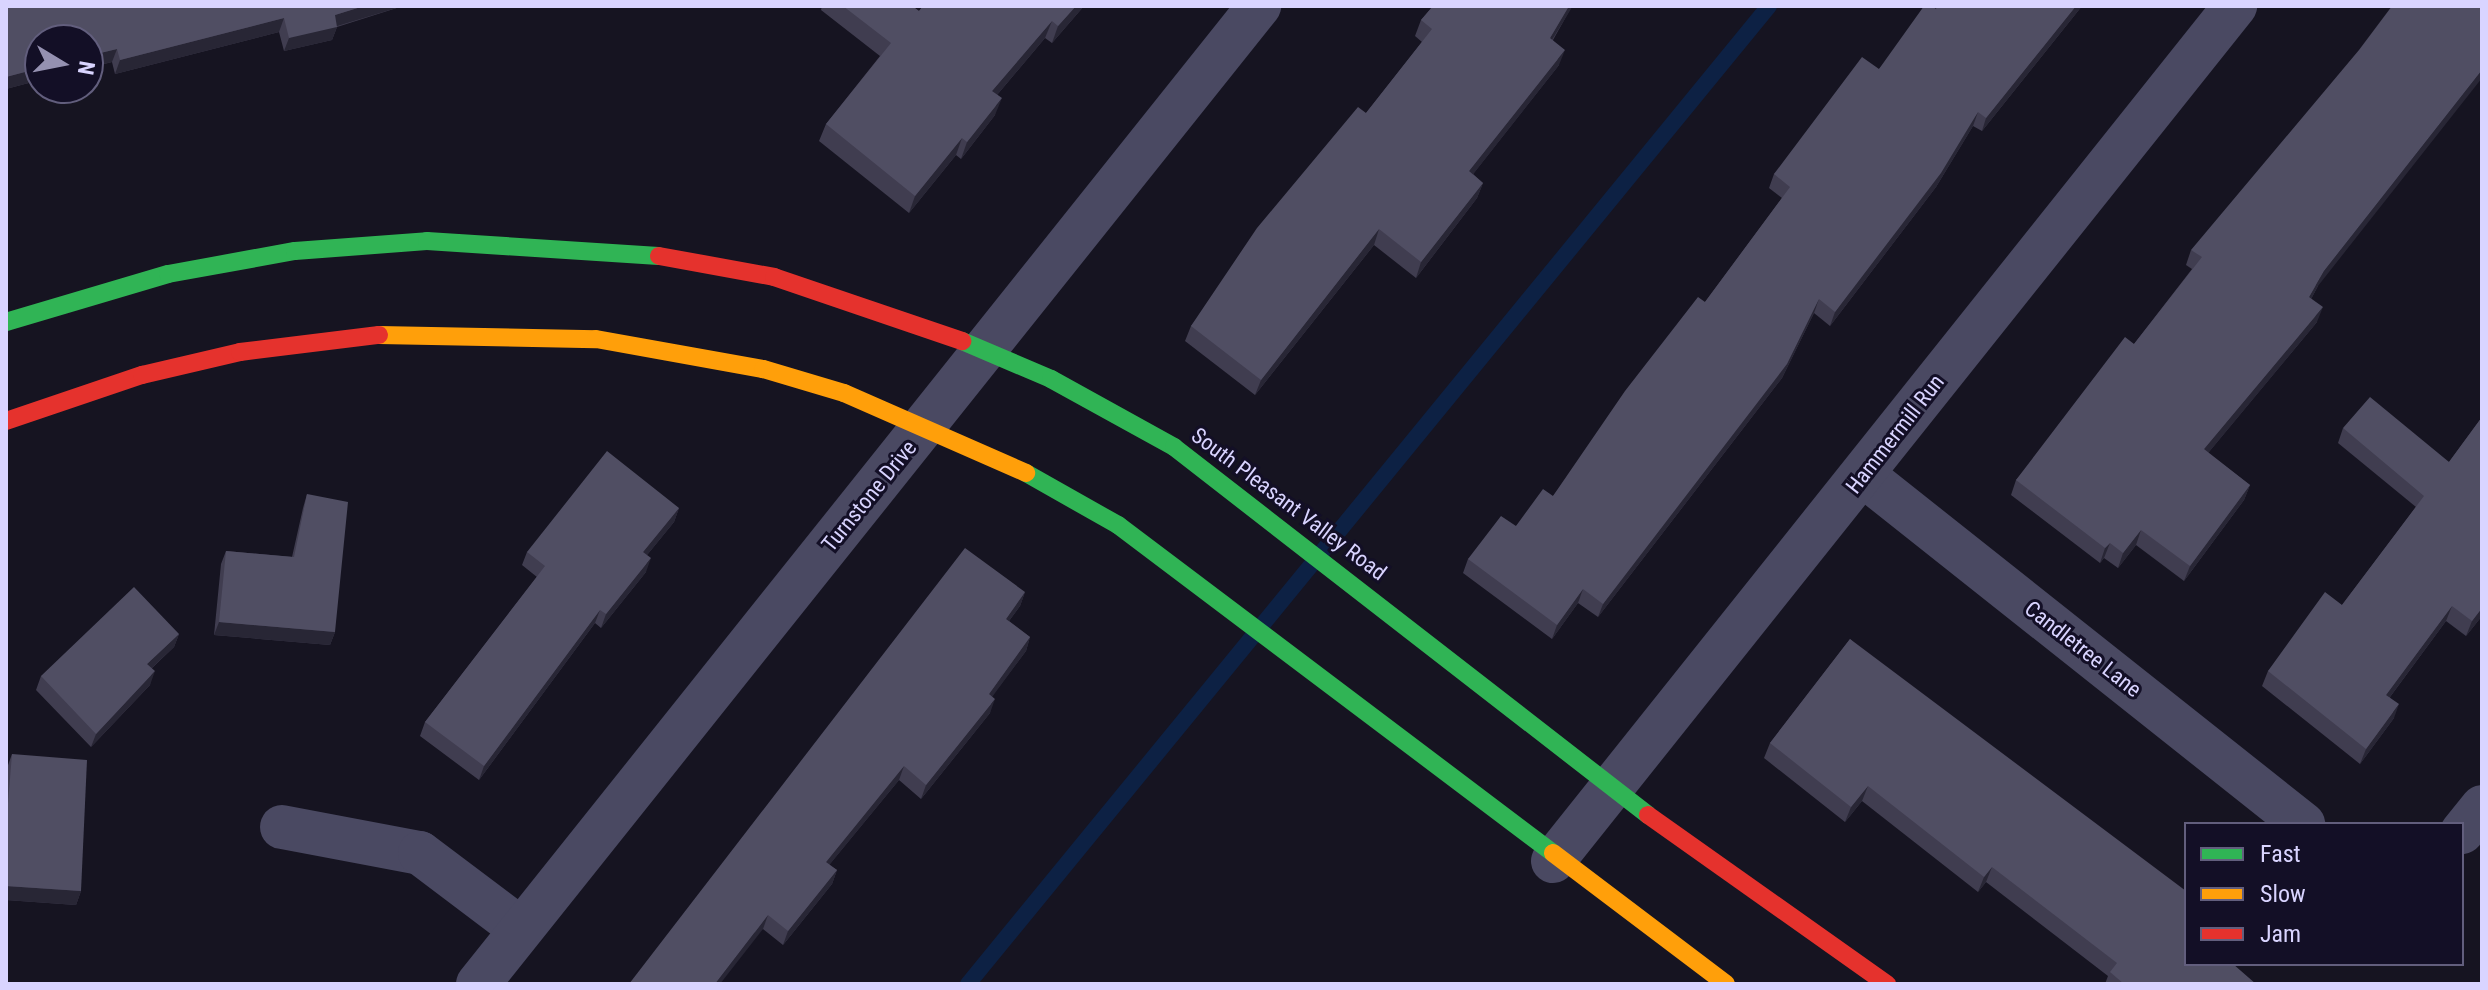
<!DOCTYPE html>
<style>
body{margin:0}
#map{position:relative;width:2488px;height:990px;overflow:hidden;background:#161421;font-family:"Roboto Condensed",sans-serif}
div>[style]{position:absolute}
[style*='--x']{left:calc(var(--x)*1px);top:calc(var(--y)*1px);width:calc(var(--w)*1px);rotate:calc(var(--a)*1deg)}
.stream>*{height:16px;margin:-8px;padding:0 8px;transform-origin:8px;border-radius:8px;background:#0d2144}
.street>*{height:44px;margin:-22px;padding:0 22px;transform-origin:22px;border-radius:22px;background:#4a4962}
.fast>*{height:18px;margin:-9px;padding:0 9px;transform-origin:9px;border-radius:9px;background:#30b455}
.slow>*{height:18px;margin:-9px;padding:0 9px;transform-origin:9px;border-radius:9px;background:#ff9f0a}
.jam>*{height:18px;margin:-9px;padding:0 9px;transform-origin:9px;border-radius:9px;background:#e5322d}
.wall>*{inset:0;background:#403d50}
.shaded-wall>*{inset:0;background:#282635}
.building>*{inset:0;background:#504e63}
span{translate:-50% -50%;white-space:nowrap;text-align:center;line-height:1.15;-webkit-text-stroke:6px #130f26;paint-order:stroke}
.street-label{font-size:22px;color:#d9d4ff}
.frame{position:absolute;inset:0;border:8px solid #d9d4ff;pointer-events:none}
.legend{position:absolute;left:2184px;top:822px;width:280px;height:144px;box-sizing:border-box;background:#130f26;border:2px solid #625e7d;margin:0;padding:10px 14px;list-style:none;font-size:24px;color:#d9d4ff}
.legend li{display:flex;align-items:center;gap:16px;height:40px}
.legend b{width:40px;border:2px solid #625e7d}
.north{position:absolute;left:24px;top:24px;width:80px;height:80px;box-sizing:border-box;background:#130f26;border:2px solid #625e7d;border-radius:50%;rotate:100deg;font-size:22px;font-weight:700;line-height:32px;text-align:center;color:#d9d4ff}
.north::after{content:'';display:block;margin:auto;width:28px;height:36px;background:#9591b1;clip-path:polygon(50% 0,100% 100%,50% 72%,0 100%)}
</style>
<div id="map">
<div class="stream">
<i style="--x:968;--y:984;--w:1264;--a:-50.68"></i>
</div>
<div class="street">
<i style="--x:1863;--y:475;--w:562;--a:38.42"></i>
<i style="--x:282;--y:827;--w:140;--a:10.7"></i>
<i style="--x:420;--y:853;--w:126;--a:37"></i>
<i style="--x:2462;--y:832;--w:32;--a:-51"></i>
<i style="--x:1553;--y:861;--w:1094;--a:-51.42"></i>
<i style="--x:478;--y:984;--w:1252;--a:-51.39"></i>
</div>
<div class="fast">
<i style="--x:6;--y:322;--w:169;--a:-16.5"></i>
<i style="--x:168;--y:274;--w:129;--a:-10.3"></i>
<i style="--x:295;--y:251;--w:132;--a:-4.3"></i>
<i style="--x:427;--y:241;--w:232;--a:3.7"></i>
<i style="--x:962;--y:341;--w:97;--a:23.1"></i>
<i style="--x:1051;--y:379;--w:141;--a:28.9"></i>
<i style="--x:1174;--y:447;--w:600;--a:37.82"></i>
<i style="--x:1026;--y:473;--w:106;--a:29.5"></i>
<i style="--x:1118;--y:525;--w:545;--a:37.02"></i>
</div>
<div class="slow">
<i style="--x:379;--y:335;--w:217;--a:1.1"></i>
<i style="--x:596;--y:339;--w:170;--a:10.2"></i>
<i style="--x:763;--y:369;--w:84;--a:16.5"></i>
<i style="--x:844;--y:393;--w:199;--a:23.7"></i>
<i style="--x:1553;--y:853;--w:217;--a:37.1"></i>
</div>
<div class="jam">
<i style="--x:659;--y:256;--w:117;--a:10.3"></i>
<i style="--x:774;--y:277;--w:199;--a:18.8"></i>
<i style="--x:6;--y:421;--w:144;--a:-18.7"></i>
<i style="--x:142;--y:375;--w:101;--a:-13.2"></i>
<i style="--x:240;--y:352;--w:140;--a:-7"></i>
<i style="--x:1648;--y:815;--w:293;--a:35.3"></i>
</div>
<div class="wall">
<i style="clip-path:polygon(6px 6px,403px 6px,337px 27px,332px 40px,284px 51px,279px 32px,115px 74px,112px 62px,88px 68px,88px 40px,40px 80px,6px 89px)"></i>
<i style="clip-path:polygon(822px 6px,912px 6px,919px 11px,923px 6px,1084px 6px,1052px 43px,1045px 38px,997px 95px,995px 115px,961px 159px,956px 155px,909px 213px,819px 141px,826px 124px,880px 56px,821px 10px)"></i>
<i style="clip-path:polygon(1433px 6px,1572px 6px,1553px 40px,1559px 65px,1473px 174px,1483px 183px,1477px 198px,1416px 278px,1374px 245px,1255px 395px,1185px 341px,1191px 326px,1366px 113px,1422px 42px,1415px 36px,1421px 20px)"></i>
<i style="clip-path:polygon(1938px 6px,2082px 6px,1982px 131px,1973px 126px,1936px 187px,1830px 326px,1814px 313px,1782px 378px,1598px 617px,1578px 603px,1552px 639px,1463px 573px,1468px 559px,1516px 526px,1553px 496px,1705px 302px,1782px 198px,1769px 188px,1774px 174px,1879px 69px)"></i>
<i style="clip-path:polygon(2191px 250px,2318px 286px,2311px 299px,2317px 322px,2208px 453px,2250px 485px,2244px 500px,2184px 581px,2136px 545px,2118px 568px,2104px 558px,2100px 563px,2011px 495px,2016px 480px,2134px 344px,2192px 269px,2186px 265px)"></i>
<i style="clip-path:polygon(2482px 417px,2482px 616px,2466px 636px,2446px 621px,2390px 697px,2394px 718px,2360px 764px,2262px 686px,2268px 671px,2342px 605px,2416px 507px,2338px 443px,2343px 428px,2449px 462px)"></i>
<i style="clip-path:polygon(307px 494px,335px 632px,330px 645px,214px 635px,221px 564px,226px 551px,292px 557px,303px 508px)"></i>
<i style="clip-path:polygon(679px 508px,674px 522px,647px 555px,646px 572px,601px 628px,595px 623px,479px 780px,420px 736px,425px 722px,537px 577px,522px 565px,527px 552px)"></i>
<i style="clip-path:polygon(1025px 592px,1020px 606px,1009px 621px,1030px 637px,1026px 651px,992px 696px,990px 713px,921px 799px,899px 780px,829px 865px,837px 870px,832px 884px,783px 945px,763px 929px,629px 984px)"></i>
<i style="clip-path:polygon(179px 634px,174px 647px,152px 668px,150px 685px,91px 747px,36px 690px,41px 676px)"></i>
<i style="clip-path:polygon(1850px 639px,2186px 964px,2256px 984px,2105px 984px,2108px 976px,1986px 882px,1978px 892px,1862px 801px,1845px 822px,1764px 758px,1770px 743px)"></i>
<i style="clip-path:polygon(12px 754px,81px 891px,76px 905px,6px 900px,6px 779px,7px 768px)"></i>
</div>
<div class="shaded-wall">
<i style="clip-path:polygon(364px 6px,403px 6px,334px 27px,337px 27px,332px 40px,284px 51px,289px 38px,335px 15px)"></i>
<i style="clip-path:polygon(1076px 6px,1084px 6px,1052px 43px,1058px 26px)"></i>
<i style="clip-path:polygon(1569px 6px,1572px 6px,1571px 9px,1544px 53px,1550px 38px)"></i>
<i style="clip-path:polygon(2076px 6px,2082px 6px,1982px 131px,1986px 118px)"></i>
<i style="clip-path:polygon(284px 18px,279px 32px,115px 74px,120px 60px)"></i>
<i style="clip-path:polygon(1052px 21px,1045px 38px,986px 108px,992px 91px)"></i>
<i style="clip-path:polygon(117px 49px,112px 62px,88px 68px,88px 56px)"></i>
<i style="clip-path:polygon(1565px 50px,1559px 65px,1463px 187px,1469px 171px)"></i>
<i style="clip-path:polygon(40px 68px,40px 80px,6px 89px,6px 77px)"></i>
<i style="clip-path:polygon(2482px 70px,2482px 78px,2318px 286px,2304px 312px,2309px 297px,2324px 271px)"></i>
<i style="clip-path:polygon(1002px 98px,995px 115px,961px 159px,967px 142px)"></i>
<i style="clip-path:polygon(1978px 112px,1973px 126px,1936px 187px,1830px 326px,1835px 312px)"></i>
<i style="clip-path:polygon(962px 138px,956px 155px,909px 213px,915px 196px)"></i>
<i style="clip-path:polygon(1483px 183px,1477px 198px,1416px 278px,1421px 262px)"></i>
<i style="clip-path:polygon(1379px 229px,1374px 245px,1255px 395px,1261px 380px)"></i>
<i style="clip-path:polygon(1819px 299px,1814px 313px,1782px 378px,1598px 617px,1603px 604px)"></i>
<i style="clip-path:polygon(2323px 307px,2317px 322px,2199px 464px,2204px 449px)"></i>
<i style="clip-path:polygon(2250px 485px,2244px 500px,2184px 581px,2190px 566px)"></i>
<i style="clip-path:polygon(679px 508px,674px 522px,638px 566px,643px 552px)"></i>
<i style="clip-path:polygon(2141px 530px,2136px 545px,2118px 568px,2123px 553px)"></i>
<i style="clip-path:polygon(2110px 543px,2104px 558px,2100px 563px,2105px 548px)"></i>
<i style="clip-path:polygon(651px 558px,646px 572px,601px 628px,606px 614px)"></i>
<i style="clip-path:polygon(1583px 589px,1578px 603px,1552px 639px,1557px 625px)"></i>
<i style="clip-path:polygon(1025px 592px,1020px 606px,1001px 632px,1006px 619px)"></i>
<i style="clip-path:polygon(2452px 606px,2446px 621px,2381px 709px,2386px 695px)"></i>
<i style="clip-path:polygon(2482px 608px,2482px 616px,2466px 636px,2472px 621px)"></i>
<i style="clip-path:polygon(600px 610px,595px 623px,479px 780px,484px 766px)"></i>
<i style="clip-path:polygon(219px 622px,335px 632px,330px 645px,214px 635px)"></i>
<i style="clip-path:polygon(179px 634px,174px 647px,142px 677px,147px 664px)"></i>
<i style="clip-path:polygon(1030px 637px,1026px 651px,984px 708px,989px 694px)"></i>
<i style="clip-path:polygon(155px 671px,150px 685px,91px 747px,96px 734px)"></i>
<i style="clip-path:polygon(995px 699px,990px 713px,921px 799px,926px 785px)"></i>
<i style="clip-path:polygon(2399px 704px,2394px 718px,2360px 764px,2366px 749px)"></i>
<i style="clip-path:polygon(904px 766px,899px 780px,821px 875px,826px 862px)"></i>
<i style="clip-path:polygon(1868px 786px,1862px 801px,1845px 822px,1851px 807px)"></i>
<i style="clip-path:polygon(1992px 867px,1986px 882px,1978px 892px,1984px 877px)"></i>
<i style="clip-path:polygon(837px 870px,832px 884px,783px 945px,788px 931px)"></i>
<i style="clip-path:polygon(6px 886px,81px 891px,76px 905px,6px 900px)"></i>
<i style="clip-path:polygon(768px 915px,763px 929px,720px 984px,715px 984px)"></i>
</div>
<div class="building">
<i style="clip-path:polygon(6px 6px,364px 6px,335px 15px,337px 27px,289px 38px,284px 18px,120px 60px,117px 49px,88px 56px,88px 40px,40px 40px,40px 68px,6px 77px)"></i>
<i style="clip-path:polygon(843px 6px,912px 6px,919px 11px,923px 6px,1076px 6px,1058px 26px,1052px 21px,992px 91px,1002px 98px,967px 142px,962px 138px,915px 196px,826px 124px,891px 43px)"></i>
<i style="clip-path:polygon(1433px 6px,1569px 6px,1550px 38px,1565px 50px,1469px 171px,1483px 183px,1421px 262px,1379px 229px,1261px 380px,1191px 326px,1257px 228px,1358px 107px,1366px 113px,1432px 29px,1421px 20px)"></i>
<i style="clip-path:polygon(1924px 6px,1932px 6px,1936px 9px,1938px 6px,2076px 6px,1986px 118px,1978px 112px,1941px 173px,1835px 312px,1819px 299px,1787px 364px,1603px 604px,1583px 589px,1557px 625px,1468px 559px,1501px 516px,1516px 526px,1543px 489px,1553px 496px,1625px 391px,1698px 297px,1705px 302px,1790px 187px,1774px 174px,1862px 57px,1879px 69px)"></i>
<i style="clip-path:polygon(2392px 6px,2482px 6px,2482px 70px,2324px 271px,2309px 297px,2323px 307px,2204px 449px,2250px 485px,2190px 566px,2141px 530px,2123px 553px,2110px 543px,2105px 548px,2016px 480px,2125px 337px,2134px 344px,2202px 257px,2191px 250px,2359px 50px)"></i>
<i style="clip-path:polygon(2370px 397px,2449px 462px,2482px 417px,2482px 608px,2472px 621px,2452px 606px,2386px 695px,2399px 704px,2366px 749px,2268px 671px,2325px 592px,2342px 605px,2424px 496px,2343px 428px)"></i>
<i style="clip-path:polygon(607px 451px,679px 508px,643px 552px,651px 558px,606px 614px,600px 610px,484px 766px,425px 722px,545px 566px,527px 552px)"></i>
<i style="clip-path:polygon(307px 494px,348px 502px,335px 632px,219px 622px,226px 551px,294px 557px)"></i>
<i style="clip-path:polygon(965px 548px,1025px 592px,1006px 619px,1030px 637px,989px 694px,995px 699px,926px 785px,904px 766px,826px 862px,837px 870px,788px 931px,768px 915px,715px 984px,629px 984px)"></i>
<i style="clip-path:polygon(134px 587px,179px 634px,147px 664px,155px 671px,96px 734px,41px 676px)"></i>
<i style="clip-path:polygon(1850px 639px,2186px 891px,2186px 964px,2233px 964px,2256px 984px,2124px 984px,2110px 972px,2117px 963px,1992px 867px,1984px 877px,1868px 786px,1851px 807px,1770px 743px)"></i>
<i style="clip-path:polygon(12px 754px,87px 760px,81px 891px,6px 886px,6px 828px)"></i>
</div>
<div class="street-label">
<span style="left:1895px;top:434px;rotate:-52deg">Hammermill Run</span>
<span style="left:869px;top:496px;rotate:-51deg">Turnstone Drive</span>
<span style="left:1289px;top:504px;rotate:37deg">South Pleasant Valley Road</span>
<span style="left:2083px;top:649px;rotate:38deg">Candletree Lane</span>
</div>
<div class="frame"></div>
<ul class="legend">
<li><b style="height:10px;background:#30b455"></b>Fast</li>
<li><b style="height:10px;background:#ff9f0a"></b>Slow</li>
<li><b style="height:10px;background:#e5322d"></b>Jam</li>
</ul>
<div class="north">N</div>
</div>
